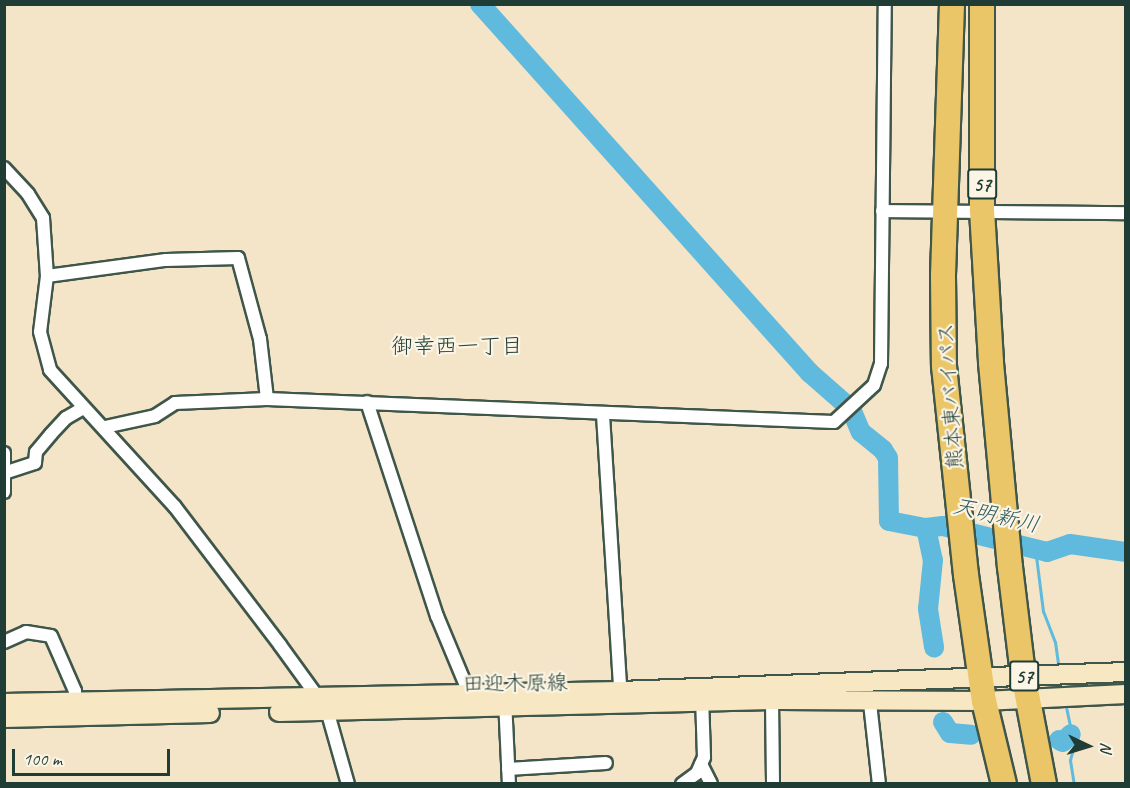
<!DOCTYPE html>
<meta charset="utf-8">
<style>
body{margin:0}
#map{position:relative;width:1130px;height:788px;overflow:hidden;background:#f4e4c8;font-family:Caveat,"Klee One",sans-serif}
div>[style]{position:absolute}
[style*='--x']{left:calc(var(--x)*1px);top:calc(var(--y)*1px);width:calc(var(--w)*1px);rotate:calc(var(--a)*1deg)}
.stream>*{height:3px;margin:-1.5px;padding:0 1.5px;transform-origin:1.5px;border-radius:1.5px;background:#5fbadd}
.river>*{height:20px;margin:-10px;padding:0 10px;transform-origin:10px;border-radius:10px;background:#5fbadd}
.roads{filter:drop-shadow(2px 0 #3f564a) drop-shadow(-2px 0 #3f564a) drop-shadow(0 2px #3f564a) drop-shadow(0 -2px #3f564a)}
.street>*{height:12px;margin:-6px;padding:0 6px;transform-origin:6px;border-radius:6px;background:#fff}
.secondary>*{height:18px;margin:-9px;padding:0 9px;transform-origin:9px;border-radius:9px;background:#f7e8c3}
.highway>*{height:24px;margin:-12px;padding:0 12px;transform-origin:12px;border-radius:12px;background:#eac669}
span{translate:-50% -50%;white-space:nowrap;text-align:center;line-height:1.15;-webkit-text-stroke:4.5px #fcf5e5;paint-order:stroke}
.shield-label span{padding:2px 4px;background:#fcf5e5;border:2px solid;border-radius:4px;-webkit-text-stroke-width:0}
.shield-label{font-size:20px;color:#1f3d34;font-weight:700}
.street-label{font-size:21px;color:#1f3d34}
.neighbourhood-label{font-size:22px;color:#1f3d34}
.water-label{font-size:22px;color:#2f5c5e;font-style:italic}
.frame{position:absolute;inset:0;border:6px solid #1f3d34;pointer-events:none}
.north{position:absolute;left:1058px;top:716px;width:60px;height:60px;-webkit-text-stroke:4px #fcf5e5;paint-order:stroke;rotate:94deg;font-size:16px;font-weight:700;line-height:24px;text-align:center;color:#1f3d34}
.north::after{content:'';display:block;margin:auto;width:21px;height:27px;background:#1f3d34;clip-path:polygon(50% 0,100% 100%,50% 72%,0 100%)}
.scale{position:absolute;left:12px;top:749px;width:158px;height:27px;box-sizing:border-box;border:3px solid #1f3d34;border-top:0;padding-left:8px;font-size:18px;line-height:21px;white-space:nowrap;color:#1f3d34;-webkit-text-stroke:4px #fcf5e5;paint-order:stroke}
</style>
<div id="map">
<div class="stream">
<i style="--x:1035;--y:548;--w:64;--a:82.8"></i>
<i style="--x:1043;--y:611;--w:33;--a:69"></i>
<i style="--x:1055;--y:642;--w:27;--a:82"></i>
<i style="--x:1065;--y:702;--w:44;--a:78.2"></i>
<i style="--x:1074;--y:745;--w:16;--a:105"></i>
<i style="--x:1070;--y:760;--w:24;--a:81"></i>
</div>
<div class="river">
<i style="--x:480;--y:4;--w:495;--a:48.2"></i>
<i style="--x:810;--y:373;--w:55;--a:41.3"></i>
<i style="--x:851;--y:409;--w:25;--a:67"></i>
<i style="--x:861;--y:432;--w:28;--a:39"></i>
<i style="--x:883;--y:450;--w:9;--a:58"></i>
<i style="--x:888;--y:458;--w:63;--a:89.1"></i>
<i style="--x:889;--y:521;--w:38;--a:11"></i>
<i style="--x:926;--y:528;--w:33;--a:78"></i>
<i style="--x:933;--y:560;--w:49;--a:95.8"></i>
<i style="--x:928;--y:609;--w:39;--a:81"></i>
<i style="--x:926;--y:528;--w:17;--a:-7"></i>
<i style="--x:943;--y:526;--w:107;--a:14"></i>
<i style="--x:1047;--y:552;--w:24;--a:-19"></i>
<i style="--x:1070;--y:544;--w:57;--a:8.1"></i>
<i style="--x:943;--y:722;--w:13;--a:58"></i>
<i style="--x:950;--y:733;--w:21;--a:5"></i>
<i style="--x:1059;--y:740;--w:4;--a:27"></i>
<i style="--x:1063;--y:742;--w:11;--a:-45"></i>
</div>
<div class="roads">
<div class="street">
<i style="--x:4;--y:168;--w:35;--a:47"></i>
<i style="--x:28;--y:194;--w:28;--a:58"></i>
<i style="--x:43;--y:218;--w:58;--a:86.1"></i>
<i style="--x:47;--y:276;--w:56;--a:97.1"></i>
<i style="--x:40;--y:332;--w:39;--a:75"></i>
<i style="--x:50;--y:370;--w:185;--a:47.6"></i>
<i style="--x:175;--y:507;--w:173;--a:52.7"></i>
<i style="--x:280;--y:645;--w:80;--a:54.1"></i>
<i style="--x:327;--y:710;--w:77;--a:74.2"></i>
<i style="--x:882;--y:211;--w:244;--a:0.5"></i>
<i style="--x:47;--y:276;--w:120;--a:-7.7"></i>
<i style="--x:166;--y:260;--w:72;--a:-1.6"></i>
<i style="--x:238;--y:258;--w:84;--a:74.8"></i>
<i style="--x:260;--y:339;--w:60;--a:83.3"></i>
<i style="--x:367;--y:402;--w:225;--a:71.9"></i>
<i style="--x:437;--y:616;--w:91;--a:67.4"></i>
<i style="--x:603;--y:415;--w:285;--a:86.4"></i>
<i style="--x:105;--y:427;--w:51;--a:-12.4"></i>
<i style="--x:155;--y:416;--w:24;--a:-33"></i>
<i style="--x:175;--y:403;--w:92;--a:-2.5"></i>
<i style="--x:267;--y:399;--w:567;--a:2.32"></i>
<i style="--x:834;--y:422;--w:54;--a:-42.8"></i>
<i style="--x:874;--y:385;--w:22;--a:-72"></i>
<i style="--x:881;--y:364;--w:360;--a:-89.4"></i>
<i style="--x:4;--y:453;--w:39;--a:90"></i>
<i style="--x:7;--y:472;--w:29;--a:-18"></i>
<i style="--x:35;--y:463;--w:11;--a:-85"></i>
<i style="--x:36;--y:452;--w:23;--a:-50"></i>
<i style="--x:51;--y:434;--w:22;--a:-47"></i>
<i style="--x:66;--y:418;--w:20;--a:-30"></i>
<i style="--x:4;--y:642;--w:24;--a:-24"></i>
<i style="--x:26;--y:632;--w:25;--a:9"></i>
<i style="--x:51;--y:636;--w:60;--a:66.4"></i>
<i style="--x:75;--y:691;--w:11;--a:90"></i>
<i style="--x:505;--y:700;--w:84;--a:87.3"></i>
<i style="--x:772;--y:700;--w:84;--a:89.3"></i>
<i style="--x:870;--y:703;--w:81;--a:83.7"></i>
<i style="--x:701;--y:764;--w:22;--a:63"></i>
<i style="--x:508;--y:769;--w:98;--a:-3.5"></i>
<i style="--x:682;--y:784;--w:19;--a:-36"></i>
<i style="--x:697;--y:773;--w:17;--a:-66"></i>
<i style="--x:704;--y:757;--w:61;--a:-91.9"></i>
</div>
<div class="secondary">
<i style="--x:4;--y:703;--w:616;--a:-1.12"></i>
<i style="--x:620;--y:691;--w:506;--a:-2.15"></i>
<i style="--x:279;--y:712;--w:493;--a:-1.4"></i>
<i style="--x:772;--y:700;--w:212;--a:0.3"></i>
<i style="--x:984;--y:701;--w:142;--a:-2.8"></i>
<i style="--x:4;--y:718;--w:206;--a:-1.4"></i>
</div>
<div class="highway">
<i style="--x:952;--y:4;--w:272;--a:91.9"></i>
<i style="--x:943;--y:276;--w:90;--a:89.4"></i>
<i style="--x:944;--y:366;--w:210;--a:84"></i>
<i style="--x:966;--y:575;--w:127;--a:81.9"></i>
<i style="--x:984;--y:701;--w:85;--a:76.5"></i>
<i style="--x:982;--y:4;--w:206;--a:90"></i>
<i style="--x:982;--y:210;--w:153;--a:86.6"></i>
<i style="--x:991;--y:363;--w:205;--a:84.7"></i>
<i style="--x:1010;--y:567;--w:108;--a:83.1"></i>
<i style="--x:1023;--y:674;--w:112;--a:79.2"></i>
</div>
</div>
<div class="shield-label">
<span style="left:982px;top:184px">57</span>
<span style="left:1024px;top:676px">57</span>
</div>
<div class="street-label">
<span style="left:950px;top:396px;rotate:-94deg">熊本東バイパス</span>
<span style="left:515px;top:683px;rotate:-1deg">田迎木原線</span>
</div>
<div class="neighbourhood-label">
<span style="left:457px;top:347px">御幸西一丁目</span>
</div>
<div class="water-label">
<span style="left:996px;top:516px;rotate:13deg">天明新川</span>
</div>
<div class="frame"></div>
<div class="north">N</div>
<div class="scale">100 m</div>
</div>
